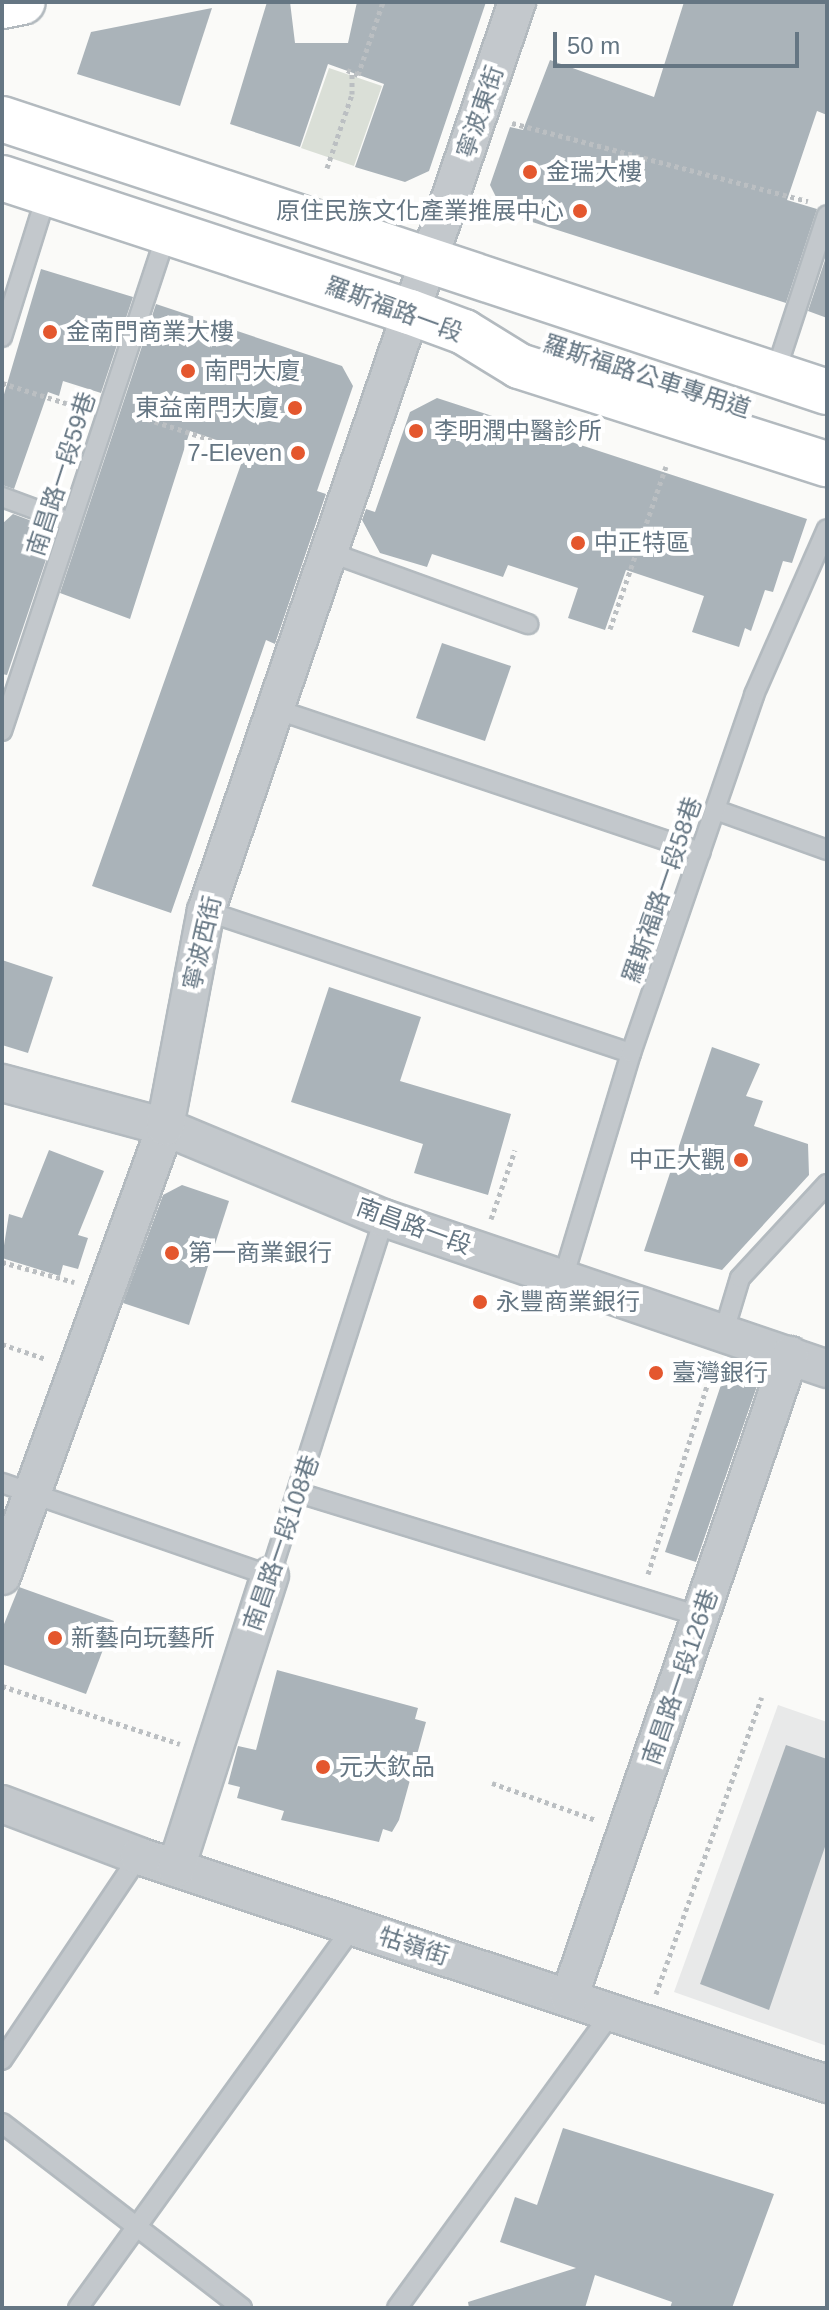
<!DOCTYPE html>
<meta charset="utf-8">
<style>
body{margin:0}
#map{position:relative;width:829px;height:2310px;overflow:hidden;background:#fafaf8;font-family:Arial,"Noto Sans TC",sans-serif}
div>[style]{position:absolute}
[style*='--x']{left:calc(var(--x)*1px);top:calc(var(--y)*1px);width:calc(var(--w)*1px);rotate:calc(var(--a)*1deg)}
.built>*{inset:0;background:#e8e9e9}
.green>*{inset:0;background:#dadfd7}
.building>*{inset:0;background:#aab3b9}
.path>*{height:5px;margin-top:-2.5px;transform-origin:0;background:repeating-linear-gradient(90deg,#bbbfc2 0 4px,transparent 0 8px)}
.roads{filter:drop-shadow(2px 0 #b3babf) drop-shadow(-2px 0 #b3babf) drop-shadow(0 2px #b3babf) drop-shadow(0 -2px #b3babf)}
.lane>*{height:18px;margin:-9px;padding:0 9px;transform-origin:9px;border-radius:9px;background:#c3c8cc}
.street>*{height:36px;margin:-18px;padding:0 18px;transform-origin:18px;border-radius:18px;background:#c3c8cc}
.secondary>*{height:44px;margin:-22px;padding:0 22px;transform-origin:22px;border-radius:22px;background:#fff}
.primary>*{height:44px;margin:-22px;padding:0 22px;transform-origin:22px;border-radius:22px;background:#fff}
.dots>*{width:22px;height:22px;translate:-50% -50%;box-sizing:border-box;border:4px solid #fff;border-radius:50%}
span{translate:-50% -50%;white-space:nowrap;text-align:center;line-height:1.15;-webkit-text-stroke:8px #fff;paint-order:stroke}
.street-label{font-size:24px;color:#657683}
.poi-label{font-size:24px;color:#657683}
.left{translate:0 -50%;text-align:left}
.right{translate:-100% -50%;text-align:right}
.frame{position:absolute;inset:0;border:4px solid #657683;pointer-events:none}
.scale{position:absolute;left:553px;top:32px;width:246px;height:36px;box-sizing:border-box;border:4px solid #657683;border-top:0;padding-left:10px;font-size:24px;line-height:28px;white-space:nowrap;color:#657683;-webkit-text-stroke:6px #fff;paint-order:stroke}
</style>
<div id="map">
<div class="built">
<i style="clip-path:polygon(778px 1705px,827px 1722px,827px 2046px,674px 1992px)"></i>
</div>
<div class="green">
<i style="clip-path:polygon(329px 68px,382px 86px,354px 166px,301px 148px)"></i>
</div>
<div class="building">
<i style="clip-path:polygon(267px 2px,290px 2px,295px 43px,348px 43px,357px 2px,486px 2px,429px 171px,405px 182px,355px 167px,384px 84px,328px 64px,300px 147px,230px 124px)"></i>
<i style="clip-path:polygon(684px 2px,827px 2px,827px 115px,817px 111px,787px 200px,817px 209px,786px 303px,504px 213px,490px 185px,510px 127px,523px 130px,550px 60px,654px 97px)"></i>
<i style="clip-path:polygon(212px 8px,180px 106px,77px 74px,91px 32px)"></i>
<i style="clip-path:polygon(827px 254px,827px 318px,808px 311px)"></i>
<i style="clip-path:polygon(41px 269px,133px 297px,101px 393px,63px 381px,59px 396px,48px 392px,14px 489px,2px 485px,2px 401px)"></i>
<i style="clip-path:polygon(156px 304px,342px 366px,353px 386px,317px 491px,326px 494px,275px 644px,266px 640px,171px 913px,92px 886px,246px 450px,190px 431px,130px 619px,60px 593px)"></i>
<i style="clip-path:polygon(437px 398px,807px 519px,792px 563px,783px 561px,773px 592px,765px 590px,751px 631px,745px 628px,739px 647px,692px 632px,704px 596px,626px 570px,605px 630px,568px 618px,578px 588px,508px 565px,503px 577px,432px 554px,427px 567px,380px 553px,362px 520px,366px 509px,375px 512px,410px 412px)"></i>
<i style="clip-path:polygon(13px 514px,56px 530px,7px 675px,2px 674px,2px 524px)"></i>
<i style="clip-path:polygon(442px 643px,511px 666px,485px 741px,416px 718px)"></i>
<i style="clip-path:polygon(2px 960px,53px 977px,28px 1053px,2px 1045px)"></i>
<i style="clip-path:polygon(329px 987px,421px 1017px,400px 1081px,511px 1114px,488px 1195px,414px 1173px,423px 1144px,291px 1102px)"></i>
<i style="clip-path:polygon(712px 1047px,760px 1064px,746px 1096px,763px 1101px,754px 1126px,808px 1144px,809px 1175px,722px 1270px,644px 1251px)"></i>
<i style="clip-path:polygon(49px 1150px,104px 1171px,78px 1235px,88px 1238px,78px 1269px,63px 1265px,60px 1276px,2px 1258px,9px 1214px,22px 1218px)"></i>
<i style="clip-path:polygon(182px 1185px,229px 1201px,189px 1325px,123px 1303px,163px 1195px)"></i>
<i style="clip-path:polygon(730px 1358px,763px 1369px,696px 1562px,665px 1552px)"></i>
<i style="clip-path:polygon(19px 1587px,114px 1621px,86px 1694px,2px 1664px,2px 1629px)"></i>
<i style="clip-path:polygon(277px 1670px,418px 1708px,415px 1719px,426px 1722px,399px 1820px,392px 1832px,383px 1829px,379px 1842px,281px 1820px,284px 1811px,237px 1798px,240px 1787px,228px 1784px,238px 1746px,256px 1750px)"></i>
<i style="clip-path:polygon(786px 1745px,827px 1759px,827px 1841px,769px 2010px,700px 1984px)"></i>
<i style="clip-path:polygon(563px 2128px,774px 2194px,732px 2308px,670px 2308px,672px 2302px,595px 2275px,585px 2308px,469px 2308px,468px 2302px,576px 2268px,500px 2242px,515px 2197px,537px 2205px)"></i>
</div>
<div class="path">
<i style="--x:347;--y:70;--w:12;--a:24"></i>
<i style="--x:358;--y:75;--w:77;--a:-71.1"></i>
<i style="--x:512;--y:123;--w:306;--a:14.8"></i>
<i style="--x:327;--y:168;--w:78;--a:-71.3"></i>
<i style="--x:352;--y:94;--w:21;--a:-90"></i>
<i style="--x:2;--y:383;--w:87;--a:17.4"></i>
<i style="--x:132;--y:414;--w:97;--a:18.1"></i>
<i style="--x:610;--y:629;--w:172;--a:-71"></i>
<i style="--x:491;--y:1219;--w:73;--a:-70.8"></i>
<i style="--x:2;--y:1262;--w:75;--a:15.5"></i>
<i style="--x:2;--y:1344;--w:46;--a:18.8"></i>
<i style="--x:648;--y:1574;--w:218;--a:-72.6"></i>
<i style="--x:2;--y:1686;--w:187;--a:18"></i>
<i style="--x:492;--y:1783;--w:110;--a:19.6"></i>
<i style="--x:656;--y:1994;--w:315;--a:-70.4"></i>
</div>
<div class="roads">
<div class="lane">
<i style="--x:2;--y:337;--w:151;--a:-72.6"></i>
<i style="--x:775;--y:374;--w:167;--a:-71.9"></i>
<i style="--x:2;--y:497;--w:72;--a:20.2"></i>
<i style="--x:329;--y:552;--w:212;--a:19.9"></i>
<i style="--x:275;--y:709;--w:449;--a:18.6"></i>
<i style="--x:2;--y:731;--w:526;--a:-71.7"></i>
<i style="--x:716;--y:810;--w:118;--a:19.8"></i>
<i style="--x:206;--y:911;--w:448;--a:18.5"></i>
<i style="--x:564;--y:1275;--w:232;--a:-73.2"></i>
<i style="--x:631;--y:1053;--w:379;--a:-71"></i>
<i style="--x:754;--y:695;--w:181;--a:-66.3"></i>
<i style="--x:724;--y:1331;--w:55;--a:-73.2"></i>
<i style="--x:740;--y:1278;--w:128;--a:-47.2"></i>
<i style="--x:2;--y:1483;--w:284;--a:19.1"></i>
<i style="--x:270;--y:1576;--w:376;--a:-72.3"></i>
<i style="--x:299;--y:1493;--w:421;--a:17.1"></i>
<i style="--x:2;--y:2060;--w:246;--a:-56.1"></i>
<i style="--x:2;--y:2123;--w:303;--a:37.6"></i>
<i style="--x:78;--y:2308;--w:470;--a:-54.2"></i>
<i style="--x:397;--y:2308;--w:366;--a:-54"></i>
</div>
<div class="street">
<i style="--x:2;--y:1083;--w:169;--a:15.1"></i>
<i style="--x:165;--y:1127;--w:237;--a:22.6"></i>
<i style="--x:384;--y:1218;--w:468;--a:18.8"></i>
<i style="--x:2;--y:1576;--w:478;--a:-70"></i>
<i style="--x:165;--y:1127;--w:220;--a:-79.3"></i>
<i style="--x:206;--y:911;--w:961;--a:-71.11"></i>
<i style="--x:2;--y:1804;--w:147;--a:20.8"></i>
<i style="--x:139;--y:1856;--w:725;--a:18.33"></i>
<i style="--x:176;--y:1868;--w:307;--a:-72.2"></i>
<i style="--x:569;--y:1998;--w:680;--a:-71.03"></i>
</div>
<div class="secondary">
<i style="--x:2;--y:6;--w:21;--a:-11"></i>
</div>
<div class="primary">
<i style="--x:2;--y:119;--w:869;--a:18.31"></i>
<i style="--x:2;--y:178;--w:429;--a:18.2"></i>
<i style="--x:410;--y:312;--w:58;--a:20.3"></i>
<i style="--x:464;--y:332;--w:65;--a:31.7"></i>
<i style="--x:519;--y:366;--w:323;--a:17.7"></i>
</div>
</div>
<div class="dots">
<i style="left:530px;top:172px;background:#e4572e"></i>
<i style="left:580px;top:211px;background:#e4572e"></i>
<i style="left:50px;top:332px;background:#e4572e"></i>
<i style="left:188px;top:371px;background:#e4572e"></i>
<i style="left:295px;top:408px;background:#e4572e"></i>
<i style="left:416px;top:431px;background:#e4572e"></i>
<i style="left:298px;top:453px;background:#e4572e"></i>
<i style="left:578px;top:543px;background:#e4572e"></i>
<i style="left:741px;top:1160px;background:#e4572e"></i>
<i style="left:172px;top:1253px;background:#e4572e"></i>
<i style="left:480px;top:1302px;background:#e4572e"></i>
<i style="left:656px;top:1373px;background:#e4572e"></i>
<i style="left:55px;top:1638px;background:#e4572e"></i>
<i style="left:323px;top:1767px;background:#e4572e"></i>
</div>
<div class="street-label">
<span style="left:480px;top:112px;rotate:-71deg">寧波東街</span>
<span style="left:394px;top:309px;rotate:20deg">羅斯福路一段</span>
<span style="left:647px;top:376px;rotate:18deg">羅斯福路公車專用道</span>
<span style="left:61px;top:474px;rotate:-72deg">南昌路一段59巷</span>
<span style="left:662px;top:890px;rotate:-71deg">羅斯福路一段58巷</span>
<span style="left:202px;top:943px;rotate:-77deg">寧波西街</span>
<span style="left:414px;top:1226px;rotate:20deg">南昌路一段</span>
<span style="left:281px;top:1543px;rotate:-71deg">南昌路一段108巷</span>
<span style="left:680px;top:1677px;rotate:-71deg">南昌路一段126巷</span>
<span style="left:414px;top:1946px;rotate:18deg">牯嶺街</span>
</div>
<div class="poi-label">
<span class="left" style="left:546px;top:172px">金瑞大樓</span>
<span class="right" style="left:564px;top:211px">原住民族文化產業推展中心</span>
<span class="left" style="left:66px;top:332px">金南門商業大樓</span>
<span class="left" style="left:204px;top:371px">南門大廈</span>
<span class="right" style="left:279px;top:408px">東益南門大廈</span>
<span class="left" style="left:434px;top:431px">李明潤中醫診所</span>
<span class="right" style="left:282px;top:453px">7-Eleven</span>
<span class="left" style="left:594px;top:543px">中正特區</span>
<span class="right" style="left:725px;top:1160px">中正大觀</span>
<span class="left" style="left:188px;top:1253px">第一商業銀行</span>
<span class="left" style="left:496px;top:1302px">永豐商業銀行</span>
<span class="left" style="left:672px;top:1373px">臺灣銀行</span>
<span class="left" style="left:71px;top:1638px">新藝向玩藝所</span>
<span class="left" style="left:339px;top:1767px">元大欽品</span>
</div>
<div class="frame"></div>
<div class="scale">50 m</div>
</div>
